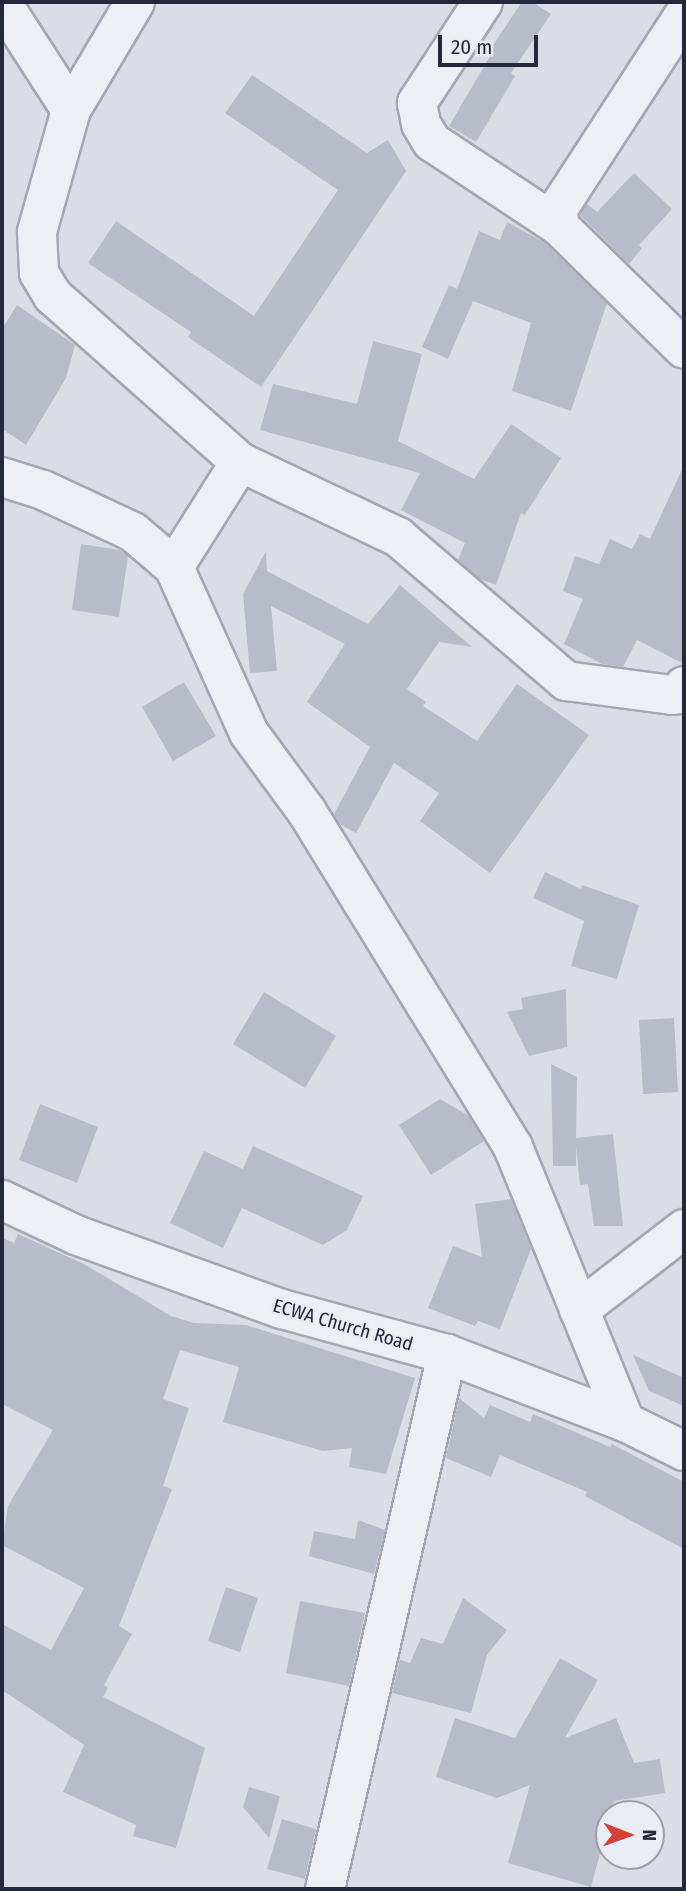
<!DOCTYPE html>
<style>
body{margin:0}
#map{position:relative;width:686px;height:1891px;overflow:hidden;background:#dbdde6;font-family:"Fira Sans Condensed",sans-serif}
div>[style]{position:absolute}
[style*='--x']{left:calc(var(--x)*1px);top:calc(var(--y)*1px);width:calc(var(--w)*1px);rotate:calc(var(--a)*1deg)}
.building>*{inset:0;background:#b8bbc9}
.roads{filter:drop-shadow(2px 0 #a4a7b3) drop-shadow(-2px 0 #a4a7b3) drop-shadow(0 2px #a4a7b3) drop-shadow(0 -2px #a4a7b3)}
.minor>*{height:38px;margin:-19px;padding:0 19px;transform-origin:19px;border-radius:19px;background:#eeeff4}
span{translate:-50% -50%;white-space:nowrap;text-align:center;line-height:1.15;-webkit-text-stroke:5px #eaecf4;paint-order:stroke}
.street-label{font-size:19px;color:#25283d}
.frame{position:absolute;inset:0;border:4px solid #25283d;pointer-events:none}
.north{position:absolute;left:595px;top:1800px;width:70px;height:70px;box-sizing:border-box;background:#eaecf4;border:2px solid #9b9eab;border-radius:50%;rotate:91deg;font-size:19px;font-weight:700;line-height:28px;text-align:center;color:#25283d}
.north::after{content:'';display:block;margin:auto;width:24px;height:32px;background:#d34138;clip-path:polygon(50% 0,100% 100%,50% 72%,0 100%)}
.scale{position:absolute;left:438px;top:35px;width:100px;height:32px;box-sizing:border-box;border:4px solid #25283d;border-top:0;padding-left:9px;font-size:21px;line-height:24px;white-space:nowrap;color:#25283d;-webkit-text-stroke:5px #eaecf4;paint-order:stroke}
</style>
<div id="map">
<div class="building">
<i style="clip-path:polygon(522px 2px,532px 2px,551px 14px,511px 73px,515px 76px,476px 142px,449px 126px,492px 53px,489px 51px)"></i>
<i style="clip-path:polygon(252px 75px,367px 153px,388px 140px,406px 171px,261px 387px,188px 337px,191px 332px,88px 263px,116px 221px,254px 316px,338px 190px,225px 113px)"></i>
<i style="clip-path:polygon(634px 173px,672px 209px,639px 245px,642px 248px,629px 264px,580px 215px,587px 204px,597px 212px)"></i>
<i style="clip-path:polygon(507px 222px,545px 243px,607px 303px,571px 411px,512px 391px,531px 323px,473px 301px,448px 359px,422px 347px,449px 285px,457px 289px,479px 231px,500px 240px)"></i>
<i style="clip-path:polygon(17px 305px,75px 345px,66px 378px,26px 445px,2px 429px,2px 329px)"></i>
<i style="clip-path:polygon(373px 341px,422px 354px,398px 441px,474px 479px,511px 424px,561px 458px,525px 515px,521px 513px,496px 585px,480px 579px,458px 560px,465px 543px,401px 510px,420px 473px,260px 430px,273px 384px,357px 404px)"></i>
<i style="clip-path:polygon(684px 465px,684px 664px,637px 640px,623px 667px,602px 664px,564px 644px,583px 599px,563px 591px,575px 556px,599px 564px,610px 539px,632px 549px,640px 534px,650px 539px)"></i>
<i style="clip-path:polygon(81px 544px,119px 550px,128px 556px,119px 617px,72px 610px)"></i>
<i style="clip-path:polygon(266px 551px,267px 571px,368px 624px,400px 585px,472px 647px,439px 642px,407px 689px,426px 702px,423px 706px,477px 741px,517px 684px,589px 735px,490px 873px,420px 821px,439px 793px,394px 763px,356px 833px,340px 824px,334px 814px,370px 747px,307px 702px,345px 644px,271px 606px,277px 671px,250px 673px,243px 594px)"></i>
<i style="clip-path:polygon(184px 682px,216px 736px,173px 761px,142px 707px)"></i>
<i style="clip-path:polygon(545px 872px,581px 889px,582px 885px,639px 905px,617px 979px,571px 966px,584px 921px,533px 898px)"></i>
<i style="clip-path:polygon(566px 989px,567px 1047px,529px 1056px,507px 1012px,523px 1009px,521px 998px)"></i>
<i style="clip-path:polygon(264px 992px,336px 1036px,305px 1088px,233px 1044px)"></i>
<i style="clip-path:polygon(674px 1018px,678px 1092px,643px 1094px,639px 1020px)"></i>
<i style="clip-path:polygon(551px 1064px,577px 1077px,576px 1138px,613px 1134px,623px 1226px,594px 1226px,588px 1184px,580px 1185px,576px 1146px,576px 1166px,553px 1166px)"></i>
<i style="clip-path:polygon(440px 1099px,469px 1116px,484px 1141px,431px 1175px,399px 1125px)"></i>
<i style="clip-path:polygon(40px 1104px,98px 1127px,77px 1183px,19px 1160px)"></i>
<i style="clip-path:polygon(253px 1146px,363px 1196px,347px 1230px,323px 1245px,242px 1208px,223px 1248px,170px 1223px,204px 1151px,243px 1169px)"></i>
<i style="clip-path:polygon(511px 1199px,531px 1249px,500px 1329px,478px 1321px,475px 1326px,428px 1308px,453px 1246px,482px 1257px,475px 1204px)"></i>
<i style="clip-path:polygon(18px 1234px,84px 1264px,171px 1316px,194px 1323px,246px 1325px,415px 1378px,386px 1474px,349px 1467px,352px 1448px,323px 1451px,223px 1422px,239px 1367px,180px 1350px,163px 1399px,189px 1408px,163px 1486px,172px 1489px,119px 1626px,132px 1634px,104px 1685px,108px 1688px,103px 1697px,205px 1748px,176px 1848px,133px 1836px,136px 1825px,63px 1792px,84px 1745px,2px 1690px,2px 1624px,51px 1650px,84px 1588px,2px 1545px,8px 1506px,53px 1430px,2px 1404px,2px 1238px,14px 1243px)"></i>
<i style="clip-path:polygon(633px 1355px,684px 1378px,684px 1406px,649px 1391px)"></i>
<i style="clip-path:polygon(459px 1398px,484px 1418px,490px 1405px,530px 1422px,533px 1414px,610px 1447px,612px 1444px,684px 1482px,684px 1549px,585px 1496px,587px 1492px,500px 1455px,491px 1477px,446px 1458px)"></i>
<i style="clip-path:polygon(358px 1520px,385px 1530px,374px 1574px,309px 1556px,314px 1531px,355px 1539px)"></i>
<i style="clip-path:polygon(226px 1587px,258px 1598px,240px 1652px,208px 1641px)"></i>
<i style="clip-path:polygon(463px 1598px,507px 1630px,487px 1655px,471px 1713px,392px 1693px,400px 1660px,410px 1663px,421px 1638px,443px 1644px)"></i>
<i style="clip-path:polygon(300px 1601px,365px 1613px,349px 1686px,286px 1673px)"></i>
<i style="clip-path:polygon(560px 1658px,598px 1680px,565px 1738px,616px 1718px,634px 1763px,660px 1759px,665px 1793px,614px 1801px,591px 1887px,508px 1863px,530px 1785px,497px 1798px,436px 1777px,455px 1718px,515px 1738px)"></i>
<i style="clip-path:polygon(249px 1787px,280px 1796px,269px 1838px,243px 1807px)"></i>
<i style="clip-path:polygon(282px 1819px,316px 1829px,305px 1879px,267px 1869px)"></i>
</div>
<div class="roads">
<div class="minor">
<i style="--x:135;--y:2;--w:126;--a:120.7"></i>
<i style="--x:71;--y:110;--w:127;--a:105.6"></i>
<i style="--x:37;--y:232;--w:41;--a:87.2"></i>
<i style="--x:39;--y:273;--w:27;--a:59"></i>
<i style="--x:53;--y:296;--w:250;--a:41.6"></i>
<i style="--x:240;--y:462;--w:175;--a:25.4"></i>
<i style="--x:398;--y:537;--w:221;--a:40.6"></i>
<i style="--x:566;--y:681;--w:107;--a:7.5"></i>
<i style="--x:672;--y:695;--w:8;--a:-7"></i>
<i style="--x:680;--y:694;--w:9;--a:-63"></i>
<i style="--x:483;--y:2;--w:121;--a:123.2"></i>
<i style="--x:417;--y:103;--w:21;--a:79"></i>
<i style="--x:421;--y:124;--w:21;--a:59"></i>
<i style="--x:432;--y:142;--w:152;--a:33.5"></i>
<i style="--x:559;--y:226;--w:175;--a:44.5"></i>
<i style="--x:2;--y:3;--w:127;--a:57.2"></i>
<i style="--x:559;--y:226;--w:17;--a:-93"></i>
<i style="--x:558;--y:209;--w:231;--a:-57"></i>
<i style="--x:2;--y:477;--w:43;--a:17.6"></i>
<i style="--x:43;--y:490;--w:99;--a:25"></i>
<i style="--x:133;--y:532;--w:54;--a:40.5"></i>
<i style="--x:174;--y:567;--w:182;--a:65.7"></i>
<i style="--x:249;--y:733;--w:98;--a:53.7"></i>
<i style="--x:307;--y:812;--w:393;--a:58.4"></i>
<i style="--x:513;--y:1147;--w:297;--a:67.8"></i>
<i style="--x:174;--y:567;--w:124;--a:-57.8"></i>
<i style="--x:2;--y:1200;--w:82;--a:25.3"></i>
<i style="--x:76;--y:1235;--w:219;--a:19.8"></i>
<i style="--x:282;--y:1309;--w:171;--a:15.3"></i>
<i style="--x:447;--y:1354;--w:191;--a:20.9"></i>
<i style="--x:625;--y:1422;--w:66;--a:26.2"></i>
<i style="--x:579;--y:1310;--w:133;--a:-37.6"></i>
<i style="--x:325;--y:1889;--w:549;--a:-77.15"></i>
</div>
</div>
<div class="street-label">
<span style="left:343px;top:1325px;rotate:16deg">ECWA Church Road</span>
</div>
<div class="frame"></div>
<div class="north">N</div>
<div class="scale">20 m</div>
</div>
